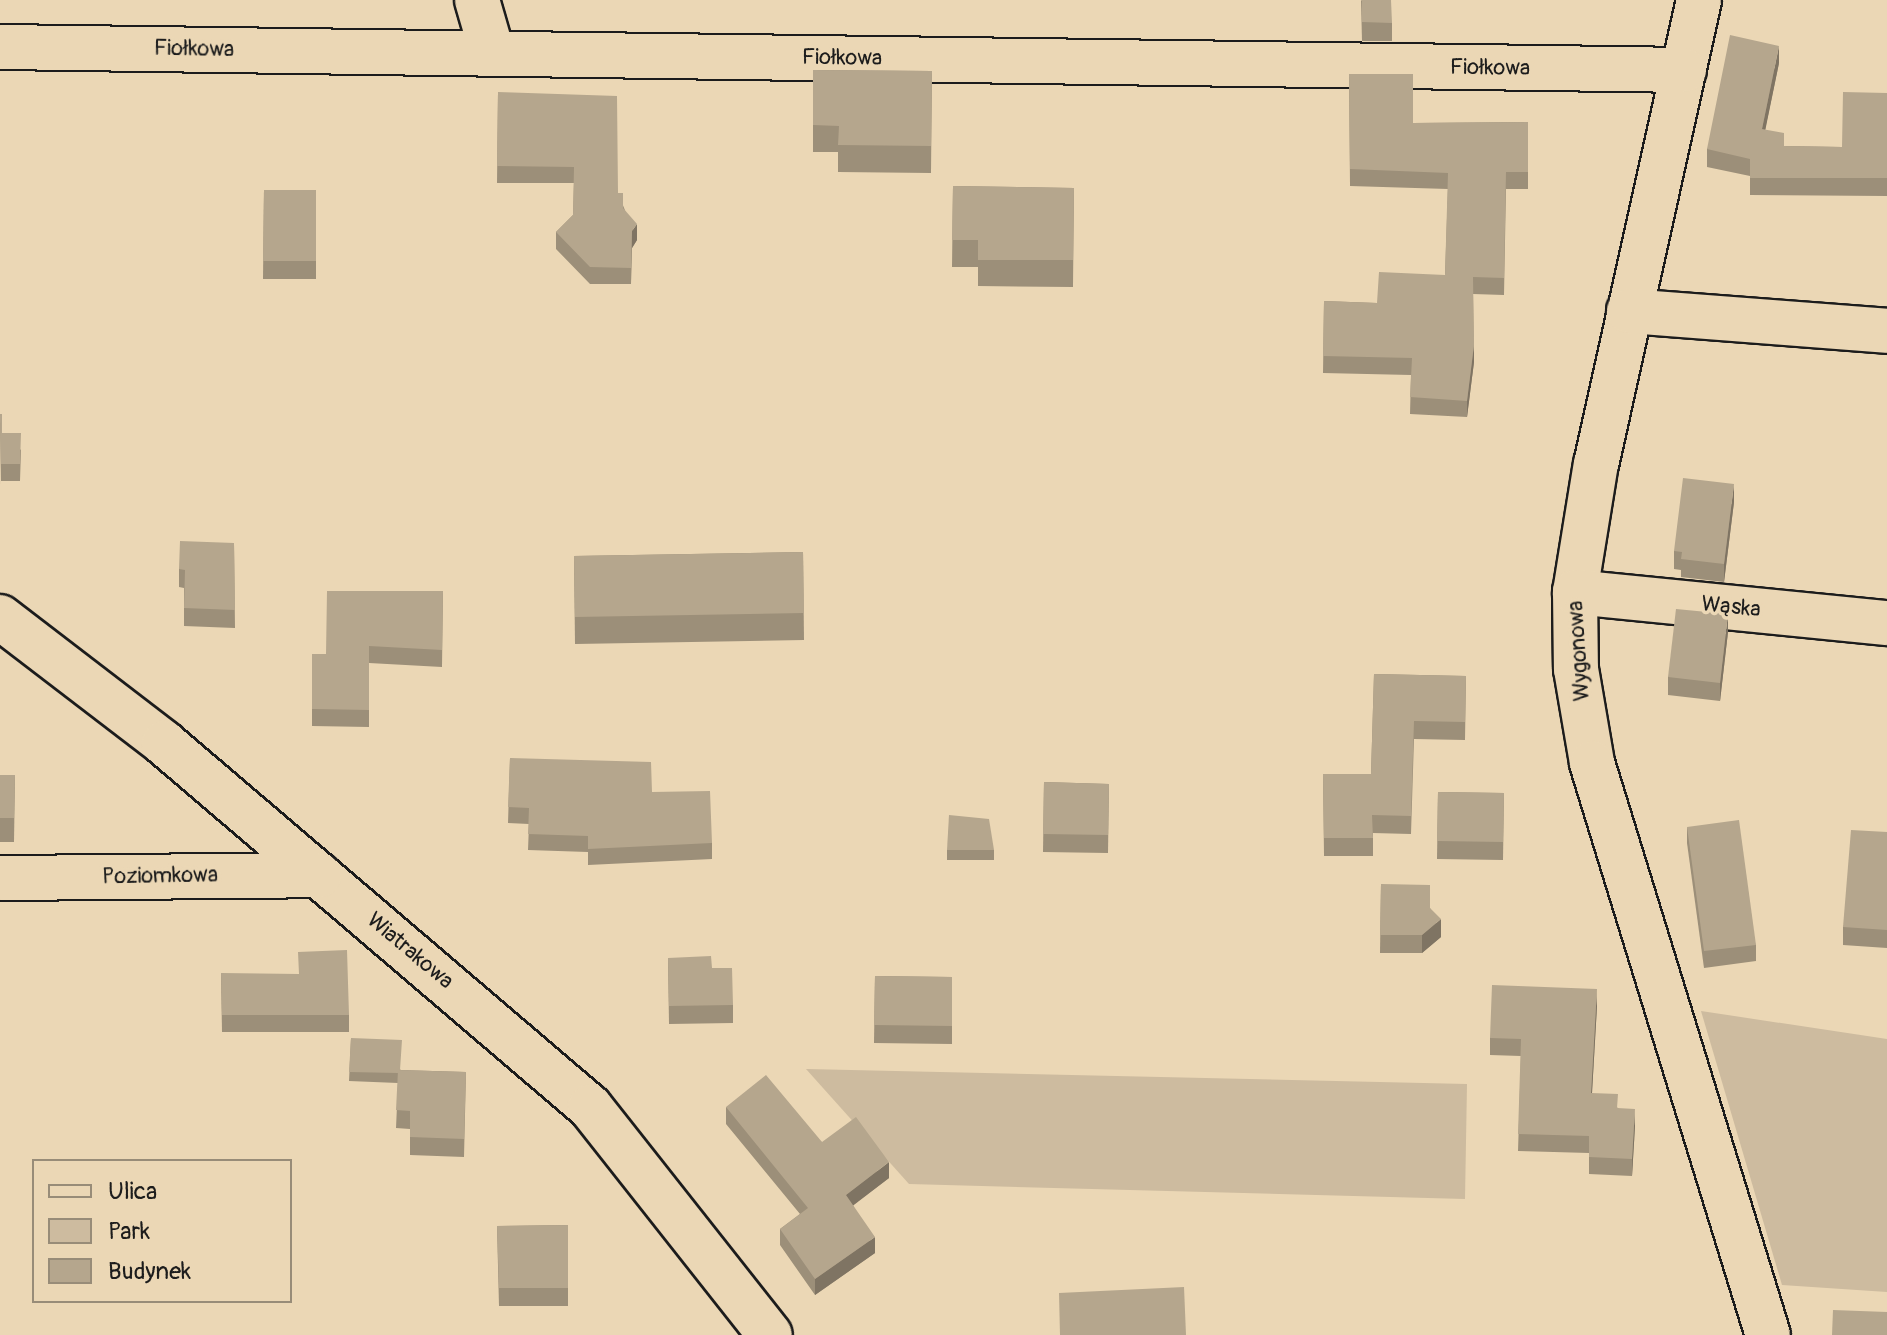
<!DOCTYPE html>
<meta charset="utf-8">
<style>
body{margin:0}
#map{position:relative;width:1887px;height:1335px;overflow:hidden;background:#ebd7b5;font-family:Pangolin,sans-serif}
div>[style]{position:absolute}
[style*='--x']{left:calc(var(--x)*1px);top:calc(var(--y)*1px);width:calc(var(--w)*1px);rotate:calc(var(--a)*1deg)}
.green>*{inset:0;background:#cdbb9f}
.roads{filter:drop-shadow(2px 0 #1c1c1c) drop-shadow(-2px 0 #1c1c1c) drop-shadow(0 2px #1c1c1c) drop-shadow(0 -2px #1c1c1c)}
.minor>*{height:44px;margin:-22px;padding:0 22px;transform-origin:22px;border-radius:22px;background:#ebd7b5}
.wall>*{inset:0;background:#9c8f79}
.shaded-wall>*{inset:0;background:#7f7463}
.building>*{inset:0;background:#b5a68d}
span{translate:-50% -50%;white-space:nowrap;text-align:center;line-height:1.15;-webkit-text-stroke:7px #ebd7b5;paint-order:stroke}
.street-label{font-size:22px;color:#1c1c1c}
.legend{position:absolute;left:32px;top:1159px;width:260px;height:144px;box-sizing:border-box;background:#ebd7b5;border:2px solid #988c78;margin:0;padding:10px 14px;list-style:none;font-size:24px;color:#1c1c1c}
.legend li{display:flex;align-items:center;gap:16px;height:40px}
.legend b{width:40px;border:2px solid #988c78}
</style>
<div id="map">
<div class="green">
<i style="clip-path:polygon(1701px 1011px,1887px 1039px,1887px 1292px,1782px 1285px)"></i>
<i style="clip-path:polygon(806px 1069px,1467px 1084px,1465px 1199px,909px 1184px)"></i>
</div>
<div class="roads">
<div class="minor">
<i style="--x:477;--y:0;--w:54;--a:73.9"></i>
<i style="--x:1699;--y:0;--w:474;--a:102.5"></i>
<i style="--x:1596;--y:463;--w:131;--a:99.2"></i>
<i style="--x:1575;--y:592;--w:77;--a:89.3"></i>
<i style="--x:1576;--y:669;--w:95;--a:80.3"></i>
<i style="--x:1592;--y:763;--w:598;--a:72.9"></i>
<i style="--x:0;--y:47;--w:1684;--a:0.78"></i>
<i style="--x:1629;--y:311;--w:259;--a:4.4"></i>
<i style="--x:1575;--y:592;--w:314;--a:5.7"></i>
<i style="--x:0;--y:617;--w:207;--a:37.5"></i>
<i style="--x:164;--y:743;--w:560;--a:40.51"></i>
<i style="--x:590;--y:1107;--w:290;--a:51.7"></i>
<i style="--x:0;--y:878;--w:319;--a:-0.5"></i>
</div>
</div>
<div class="wall">
<i style="clip-path:polygon(1361px 0,1392px 23px,1392px 41px,1362px 41px)"></i>
<i style="clip-path:polygon(1779px 63px,1765px 130px,1784px 146px,1842px 147px,1887px 93px,1887px 196px,1750px 195px,1750px 176px,1707px 167px,1707px 149px)"></i>
<i style="clip-path:polygon(813px 70px,932px 71px,931px 173px,838px 172px,838px 152px,813px 152px)"></i>
<i style="clip-path:polygon(1349px 74px,1413px 123px,1528px 122px,1528px 189px,1506px 189px,1504px 295px,1473px 294px,1474px 362px,1467px 417px,1410px 414px,1411px 375px,1323px 373px,1324px 301px,1377px 303px,1445px 275px,1448px 189px,1350px 186px)"></i>
<i style="clip-path:polygon(498px 92px,618px 193px,637px 240px,632px 248px,631px 284px,590px 284px,556px 249px,556px 232px,573px 215px,574px 183px,497px 183px)"></i>
<i style="clip-path:polygon(953px 186px,1074px 188px,1073px 287px,978px 286px,978px 267px,952px 267px)"></i>
<i style="clip-path:polygon(264px 190px,316px 190px,316px 279px,263px 279px)"></i>
<i style="clip-path:polygon(0 414px,2px 433px,21px 450px,20px 481px,1px 481px,1px 487px)"></i>
<i style="clip-path:polygon(1734px 502px,1724px 582px,1681px 577px,1681px 570px,1674px 569px,1674px 551px)"></i>
<i style="clip-path:polygon(234px 543px,235px 628px,184px 626px,184px 588px,179px 587px,179px 569px)"></i>
<i style="clip-path:polygon(803px 552px,804px 640px,575px 644px,574px 556px)"></i>
<i style="clip-path:polygon(443px 591px,442px 667px,369px 663px,369px 727px,312px 726px,312px 654px,326px 654px)"></i>
<i style="clip-path:polygon(1728px 632px,1720px 701px,1668px 695px,1668px 677px)"></i>
<i style="clip-path:polygon(1374px 674px,1466px 676px,1465px 740px,1414px 739px,1411px 834px,1373px 833px,1373px 856px,1324px 856px,1323px 774px,1371px 774px)"></i>
<i style="clip-path:polygon(510px 758px,652px 792px,712px 843px,712px 859px,588px 865px,588px 852px,528px 850px,529px 824px,508px 823px)"></i>
<i style="clip-path:polygon(0 775px,15px 775px,14px 842px,0 842px)"></i>
<i style="clip-path:polygon(1044px 782px,1109px 784px,1108px 853px,1043px 852px)"></i>
<i style="clip-path:polygon(1438px 792px,1504px 793px,1503px 860px,1437px 859px)"></i>
<i style="clip-path:polygon(1687px 827px,1756px 945px,1756px 961px,1704px 968px,1687px 843px)"></i>
<i style="clip-path:polygon(1887px 832px,1887px 948px,1843px 945px,1843px 927px)"></i>
<i style="clip-path:polygon(947px 850px,994px 850px,994px 860px,947px 860px)"></i>
<i style="clip-path:polygon(1381px 884px,1430px 908px,1441px 937px,1422px 953px,1380px 953px)"></i>
<i style="clip-path:polygon(668px 958px,712px 968px,733px 1005px,733px 1023px,669px 1024px)"></i>
<i style="clip-path:polygon(221px 973px,349px 1015px,349px 1032px,222px 1032px)"></i>
<i style="clip-path:polygon(875px 976px,952px 977px,952px 1044px,874px 1043px)"></i>
<i style="clip-path:polygon(1597px 1006px,1592px 1093px,1618px 1108px,1635px 1126px,1632px 1176px,1589px 1174px,1589px 1153px,1518px 1151px,1521px 1056px,1490px 1055px,1490px 1038px)"></i>
<i style="clip-path:polygon(351px 1038px,401px 1070px,466px 1072px,464px 1157px,410px 1155px,410px 1129px,396px 1128px,398px 1083px,349px 1081px)"></i>
<i style="clip-path:polygon(726px 1107px,822px 1142px,889px 1178px,853px 1205px,875px 1253px,815px 1295px,780px 1245px,780px 1229px,800px 1214px,726px 1124px)"></i>
<i style="clip-path:polygon(568px 1225px,568px 1306px,499px 1306px,497px 1226px)"></i>
</div>
<div class="shaded-wall">
<i style="clip-path:polygon(1779px 46px,1779px 63px,1762px 146px,1762px 129px)"></i>
<i style="clip-path:polygon(637px 224px,637px 240px,632px 248px,631px 284px,632px 231px)"></i>
<i style="clip-path:polygon(1474px 345px,1474px 362px,1467px 417px,1467px 401px)"></i>
<i style="clip-path:polygon(1734px 484px,1734px 502px,1724px 582px,1724px 564px)"></i>
<i style="clip-path:polygon(1728px 614px,1728px 632px,1720px 701px,1720px 683px)"></i>
<i style="clip-path:polygon(1441px 919px,1441px 937px,1422px 953px,1422px 935px)"></i>
<i style="clip-path:polygon(1597px 989px,1597px 1006px,1591px 1110px,1591px 1093px)"></i>
<i style="clip-path:polygon(1635px 1109px,1635px 1126px,1632px 1176px,1632px 1159px)"></i>
<i style="clip-path:polygon(889px 1162px,889px 1178px,846px 1211px,846px 1195px)"></i>
<i style="clip-path:polygon(875px 1237px,875px 1253px,815px 1295px,815px 1279px)"></i>
</div>
<div class="building">
<i style="clip-path:polygon(1362px 0,1391px 0,1392px 23px,1362px 22px)"></i>
<i style="clip-path:polygon(1730px 35px,1779px 46px,1762px 129px,1784px 133px,1784px 146px,1842px 147px,1843px 92px,1887px 93px,1887px 178px,1750px 178px,1750px 159px,1707px 149px)"></i>
<i style="clip-path:polygon(813px 70px,932px 71px,931px 146px,838px 145px,839px 126px,813px 125px)"></i>
<i style="clip-path:polygon(1349px 74px,1413px 74px,1413px 123px,1528px 122px,1528px 172px,1506px 172px,1504px 278px,1473px 277px,1474px 345px,1467px 401px,1410px 397px,1412px 358px,1323px 356px,1324px 301px,1377px 303px,1379px 272px,1445px 275px,1448px 173px,1350px 169px)"></i>
<i style="clip-path:polygon(498px 92px,617px 96px,618px 193px,623px 193px,623px 208px,637px 224px,632px 231px,631px 268px,590px 267px,556px 232px,573px 215px,574px 167px,497px 166px)"></i>
<i style="clip-path:polygon(953px 186px,1074px 188px,1073px 260px,978px 260px,978px 240px,952px 240px)"></i>
<i style="clip-path:polygon(264px 190px,316px 190px,316px 261px,263px 261px)"></i>
<i style="clip-path:polygon(0 414px,2px 414px,2px 433px,21px 433px,20px 464px,1px 464px,1px 470px)"></i>
<i style="clip-path:polygon(1683px 478px,1734px 484px,1724px 564px,1681px 559px,1682px 552px,1674px 551px)"></i>
<i style="clip-path:polygon(180px 541px,234px 543px,235px 610px,184px 608px,185px 570px,179px 569px)"></i>
<i style="clip-path:polygon(803px 552px,804px 613px,575px 617px,574px 556px)"></i>
<i style="clip-path:polygon(327px 591px,443px 591px,442px 650px,369px 646px,369px 710px,312px 709px,312px 654px,326px 654px)"></i>
<i style="clip-path:polygon(1676px 609px,1728px 614px,1720px 683px,1668px 677px)"></i>
<i style="clip-path:polygon(1374px 674px,1466px 676px,1465px 722px,1414px 721px,1411px 816px,1372px 815px,1373px 838px,1324px 838px,1323px 774px,1371px 774px)"></i>
<i style="clip-path:polygon(510px 758px,651px 762px,652px 792px,710px 791px,712px 843px,588px 849px,588px 836px,528px 834px,529px 808px,508px 807px)"></i>
<i style="clip-path:polygon(0 775px,15px 775px,14px 818px,0 818px)"></i>
<i style="clip-path:polygon(1044px 782px,1109px 784px,1108px 835px,1043px 834px)"></i>
<i style="clip-path:polygon(1438px 792px,1504px 793px,1503px 842px,1437px 841px)"></i>
<i style="clip-path:polygon(949px 815px,989px 819px,994px 850px,947px 850px)"></i>
<i style="clip-path:polygon(1739px 820px,1756px 945px,1704px 951px,1687px 827px)"></i>
<i style="clip-path:polygon(1851px 830px,1887px 832px,1887px 930px,1843px 927px)"></i>
<i style="clip-path:polygon(1381px 884px,1430px 885px,1430px 908px,1441px 919px,1422px 935px,1380px 935px)"></i>
<i style="clip-path:polygon(347px 950px,349px 1015px,222px 1015px,221px 973px,299px 974px,298px 952px)"></i>
<i style="clip-path:polygon(711px 956px,712px 968px,732px 968px,733px 1005px,669px 1006px,668px 958px)"></i>
<i style="clip-path:polygon(875px 976px,952px 977px,952px 1026px,874px 1025px)"></i>
<i style="clip-path:polygon(1492px 985px,1597px 989px,1591px 1093px,1618px 1094px,1617px 1108px,1635px 1109px,1632px 1159px,1589px 1157px,1589px 1136px,1518px 1134px,1521px 1039px,1490px 1038px)"></i>
<i style="clip-path:polygon(351px 1038px,402px 1040px,400px 1070px,398px 1070px,398px 1073px,349px 1072px)"></i>
<i style="clip-path:polygon(398px 1070px,466px 1072px,464px 1139px,410px 1137px,410px 1111px,396px 1110px)"></i>
<i style="clip-path:polygon(766px 1075px,822px 1142px,856px 1117px,889px 1162px,846px 1195px,875px 1237px,815px 1279px,780px 1229px,808px 1208px,726px 1107px)"></i>
<i style="clip-path:polygon(568px 1225px,568px 1288px,499px 1288px,497px 1226px)"></i>
<i style="clip-path:polygon(1184px 1287px,1186px 1335px,1060px 1335px,1059px 1293px)"></i>
<i style="clip-path:polygon(1833px 1310px,1887px 1312px,1887px 1335px,1832px 1335px)"></i>
</div>
<div class="street-label">
<span style="left:194px;top:49px;rotate:1deg">Fiołkowa</span>
<span style="left:842px;top:58px;rotate:1deg">Fiołkowa</span>
<span style="left:1490px;top:68px;rotate:1deg">Fiołkowa</span>
<span style="left:1731px;top:607px;rotate:6deg">Wąska</span>
<span style="left:1579px;top:651px;rotate:-94deg">Wygonowa</span>
<span style="left:160px;top:876px;rotate:-1deg">Poziomkowa</span>
<span style="left:410px;top:951px;rotate:40deg">Wiatrakowa</span>
</div>
<ul class="legend">
<li><b style="height:10px;background:#ebd7b5"></b>Ulica</li>
<li><b style="height:22px;background:#cdbb9f"></b>Park</li>
<li><b style="height:22px;background:#b5a68d"></b>Budynek</li>
</ul>
</div>
